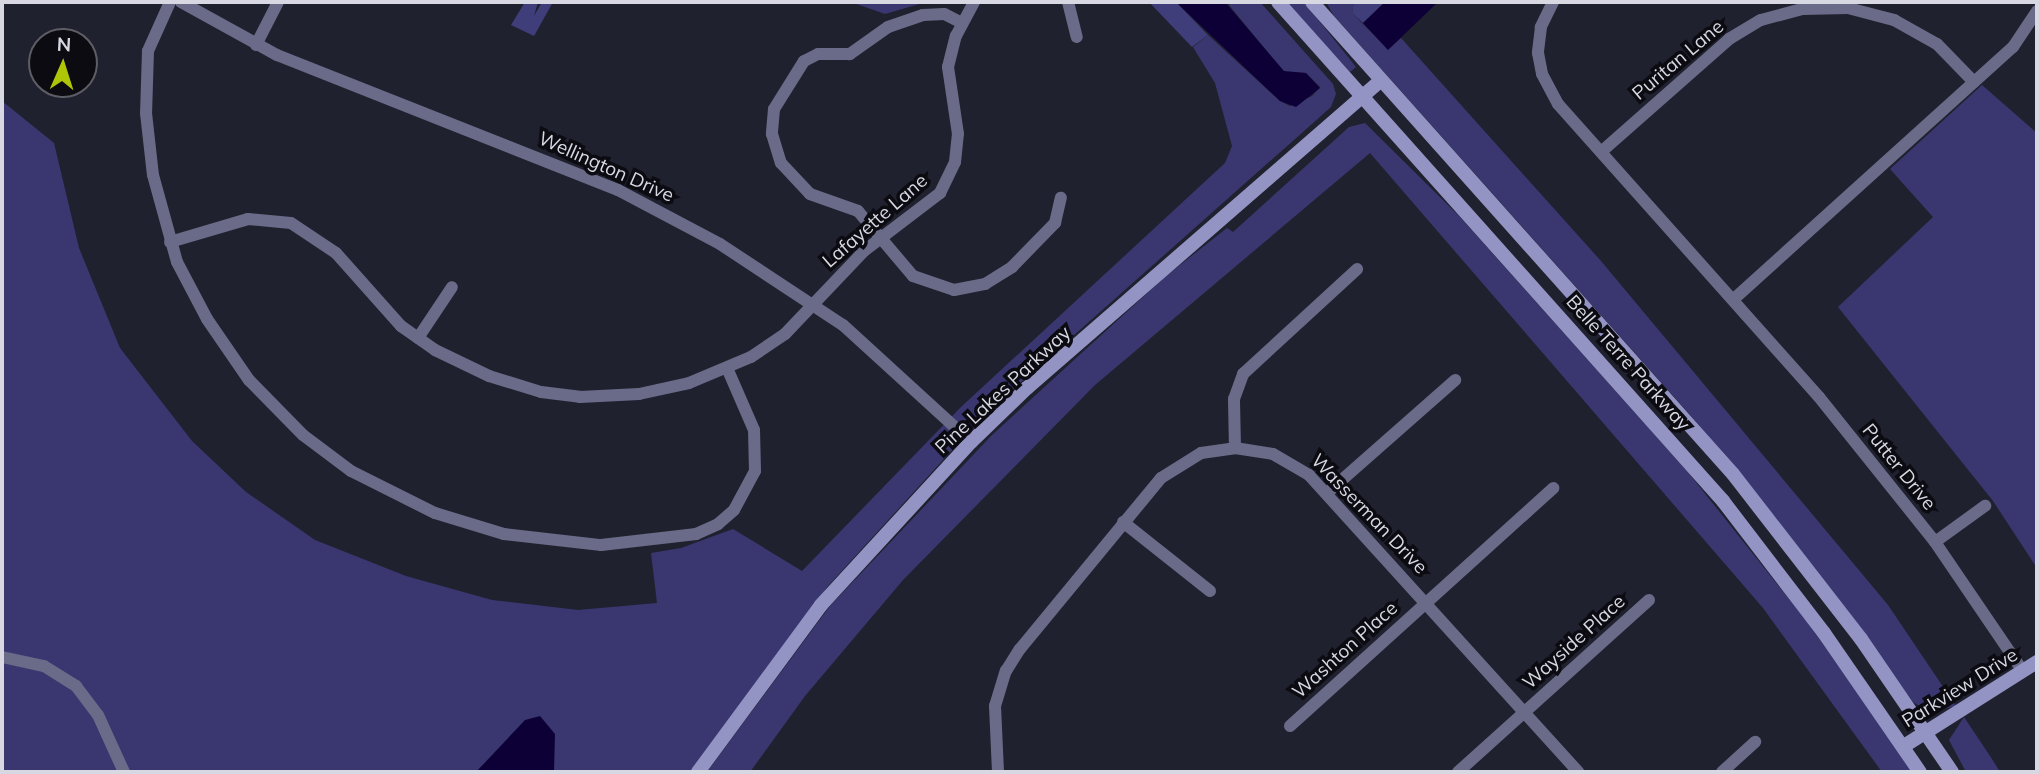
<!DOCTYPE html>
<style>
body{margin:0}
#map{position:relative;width:2039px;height:774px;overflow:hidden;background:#20212f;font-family:Mulish,sans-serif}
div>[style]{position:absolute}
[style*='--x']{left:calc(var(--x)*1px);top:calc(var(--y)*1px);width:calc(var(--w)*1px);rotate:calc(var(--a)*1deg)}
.green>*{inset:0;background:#3a3770}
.forest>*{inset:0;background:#403d7b}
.water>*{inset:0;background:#0d0037}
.street>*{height:12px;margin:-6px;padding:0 6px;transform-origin:6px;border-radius:6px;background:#6a6b88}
.secondary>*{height:14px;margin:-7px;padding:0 7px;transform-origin:7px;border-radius:7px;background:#9394c4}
span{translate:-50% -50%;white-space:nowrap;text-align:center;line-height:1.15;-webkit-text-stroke:7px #0b0b11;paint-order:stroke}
.street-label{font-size:19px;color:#d7d8e2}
.frame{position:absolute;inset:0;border:4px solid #d7d8e2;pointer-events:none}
.north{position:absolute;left:28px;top:28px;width:70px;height:70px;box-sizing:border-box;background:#0b0b11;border:2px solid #5d5d65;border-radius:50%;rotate:3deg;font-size:19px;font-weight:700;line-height:28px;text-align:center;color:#d7d8e2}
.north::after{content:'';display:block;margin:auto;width:24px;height:32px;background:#aec508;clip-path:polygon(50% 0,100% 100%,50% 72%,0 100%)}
</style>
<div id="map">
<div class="green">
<i style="clip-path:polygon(851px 2px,926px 2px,885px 14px)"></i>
<i style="clip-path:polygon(1232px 2px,1260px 2px,1333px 84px,1336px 94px,1331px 107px,984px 415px,828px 586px,690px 772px,2px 772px,2px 101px,54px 143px,79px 248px,120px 348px,192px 441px,246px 492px,315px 540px,406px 576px,492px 600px,578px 610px,657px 603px,651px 553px,681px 548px,733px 529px,802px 571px,961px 407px,1225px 163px,1232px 146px,1215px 83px,1193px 47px,1208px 35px,1280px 101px,1290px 106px,1312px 96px,1320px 87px,1306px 73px,1284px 72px,1229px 5px)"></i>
<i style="clip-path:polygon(1285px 2px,1304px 2px,1356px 67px,1350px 72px)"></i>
<i style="clip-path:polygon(1326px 2px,1354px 2px,1352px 13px,1388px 49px,1401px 38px,1601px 261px,1888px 605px,1956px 706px,1930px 713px,1913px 702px,1800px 549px,1692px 417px,1334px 16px)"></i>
<i style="clip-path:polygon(1982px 85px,2037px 133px,2037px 568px,1993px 501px,1838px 307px,1933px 217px,1890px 169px)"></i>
<i style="clip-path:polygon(1365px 123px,1460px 217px,1687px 471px,1812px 628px,1912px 772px,1882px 772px,1763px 608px,1370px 153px,1095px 385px,903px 580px,805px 696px,750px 772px,707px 772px,830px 606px,992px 435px,1166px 276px,1227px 228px,1233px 232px,1349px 127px)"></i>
<i style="clip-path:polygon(1964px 717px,1992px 759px,2000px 772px,1966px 772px,1949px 740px)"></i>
</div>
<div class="forest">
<i style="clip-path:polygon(525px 2px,538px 2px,534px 16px,542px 2px,553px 2px,534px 36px,511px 25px)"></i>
<i style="clip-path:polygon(1149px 2px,1176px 2px,1208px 35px,1192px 47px)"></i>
<i style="clip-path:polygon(1354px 2px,1385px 2px,1363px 23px,1352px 13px)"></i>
</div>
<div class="water">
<i style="clip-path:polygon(1176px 2px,1225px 2px,1284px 71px,1306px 73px,1320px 88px,1296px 107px,1280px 101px)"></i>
<i style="clip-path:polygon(1385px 2px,1438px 2px,1388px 50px,1363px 23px)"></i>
<i style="clip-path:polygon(540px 716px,555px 734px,554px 772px,476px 772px,525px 720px)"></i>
</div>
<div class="street">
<i style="--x:170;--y:2;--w:54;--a:114.2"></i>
<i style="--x:148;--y:51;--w:62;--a:91.8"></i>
<i style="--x:146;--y:113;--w:62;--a:83.6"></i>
<i style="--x:153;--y:175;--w:90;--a:74.6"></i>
<i style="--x:177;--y:262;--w:64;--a:62.2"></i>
<i style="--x:207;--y:319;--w:74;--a:55.5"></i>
<i style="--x:249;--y:380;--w:77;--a:45.5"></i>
<i style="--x:303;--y:435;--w:60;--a:36.9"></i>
<i style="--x:351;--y:471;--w:94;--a:26.6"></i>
<i style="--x:435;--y:513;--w:72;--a:16.9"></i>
<i style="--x:504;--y:534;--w:98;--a:6.5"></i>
<i style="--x:601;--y:545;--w:96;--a:-6.6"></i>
<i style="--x:696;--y:534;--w:24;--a:-24"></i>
<i style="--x:718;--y:524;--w:21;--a:-41"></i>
<i style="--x:734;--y:510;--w:44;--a:-61.7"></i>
<i style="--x:755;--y:471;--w:41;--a:-91.4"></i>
<i style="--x:754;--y:430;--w:68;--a:-113.5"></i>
<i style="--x:181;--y:2;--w:110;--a:28.9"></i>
<i style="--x:277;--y:55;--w:367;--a:21.6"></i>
<i style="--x:618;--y:190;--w:115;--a:27.9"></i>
<i style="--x:720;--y:244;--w:147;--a:33.4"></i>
<i style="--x:843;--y:325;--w:173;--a:42.4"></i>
<i style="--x:1068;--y:2;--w:36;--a:76"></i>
<i style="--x:1553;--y:2;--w:28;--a:116"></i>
<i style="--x:1541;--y:27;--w:26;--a:97"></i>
<i style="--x:1538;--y:53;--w:21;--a:79"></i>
<i style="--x:1542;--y:74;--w:34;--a:62"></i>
<i style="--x:1558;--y:104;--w:392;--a:48.3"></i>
<i style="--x:1819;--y:397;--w:186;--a:51.3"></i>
<i style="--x:1935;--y:542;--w:155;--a:55.8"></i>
<i style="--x:962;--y:23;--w:20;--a:-153"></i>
<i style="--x:944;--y:14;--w:21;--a:177"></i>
<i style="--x:923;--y:15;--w:37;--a:161"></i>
<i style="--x:888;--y:27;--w:47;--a:144.6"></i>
<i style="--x:850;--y:54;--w:32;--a:180"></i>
<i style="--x:818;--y:54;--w:16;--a:153"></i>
<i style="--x:804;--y:61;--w:57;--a:122"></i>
<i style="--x:774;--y:109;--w:25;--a:95"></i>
<i style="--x:772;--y:134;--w:30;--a:73"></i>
<i style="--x:781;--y:163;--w:42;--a:46.9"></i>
<i style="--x:810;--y:194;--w:51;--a:19.5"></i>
<i style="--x:858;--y:211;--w:85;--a:49.8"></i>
<i style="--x:913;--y:276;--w:43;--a:18.9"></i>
<i style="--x:954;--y:290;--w:32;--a:-11"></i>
<i style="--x:985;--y:284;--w:32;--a:-32"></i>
<i style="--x:1012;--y:267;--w:62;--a:-45.7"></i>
<i style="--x:1055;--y:223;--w:26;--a:-77"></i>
<i style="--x:256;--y:45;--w:48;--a:-62.9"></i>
<i style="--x:1601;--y:152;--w:171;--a:-41.4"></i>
<i style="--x:1729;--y:39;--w:37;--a:-31"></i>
<i style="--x:1761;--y:20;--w:42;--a:-15"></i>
<i style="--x:1802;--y:9;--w:46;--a:-1.2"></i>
<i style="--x:1848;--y:8;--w:48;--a:14.6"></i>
<i style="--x:1894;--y:20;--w:49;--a:29.2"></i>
<i style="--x:1937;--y:44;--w:53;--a:45.8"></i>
<i style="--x:170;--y:242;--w:81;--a:-16.4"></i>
<i style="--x:248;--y:219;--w:43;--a:5.3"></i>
<i style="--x:291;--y:223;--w:54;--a:33.7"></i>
<i style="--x:336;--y:253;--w:98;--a:48.3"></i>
<i style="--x:401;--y:326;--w:42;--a:35.2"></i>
<i style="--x:435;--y:350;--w:60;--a:25.7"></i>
<i style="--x:489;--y:376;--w:54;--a:17.1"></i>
<i style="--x:541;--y:392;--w:39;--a:7"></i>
<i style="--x:580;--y:397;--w:59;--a:-2.9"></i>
<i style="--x:639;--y:394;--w:51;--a:-12.4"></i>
<i style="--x:689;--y:383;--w:67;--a:-22.8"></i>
<i style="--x:751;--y:357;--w:41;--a:-34.1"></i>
<i style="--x:785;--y:334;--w:115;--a:-46.4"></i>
<i style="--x:864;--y:251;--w:96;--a:-37.3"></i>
<i style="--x:940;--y:193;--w:34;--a:-64"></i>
<i style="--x:955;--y:162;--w:28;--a:-84"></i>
<i style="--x:958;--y:134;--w:68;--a:-98.5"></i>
<i style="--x:948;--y:67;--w:32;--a:-76"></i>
<i style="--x:956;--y:36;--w:38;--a:-62"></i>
<i style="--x:1735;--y:298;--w:375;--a:-42.1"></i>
<i style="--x:2013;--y:47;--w:43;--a:-56.3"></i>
<i style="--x:418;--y:338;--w:61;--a:-56.3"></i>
<i style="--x:1235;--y:448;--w:49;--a:-91.2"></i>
<i style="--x:1234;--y:399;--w:27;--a:-70"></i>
<i style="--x:1243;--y:374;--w:155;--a:-42.6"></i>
<i style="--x:1327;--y:493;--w:171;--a:-41.4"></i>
<i style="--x:1123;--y:522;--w:111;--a:38.4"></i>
<i style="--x:1935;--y:542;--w:62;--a:-35.8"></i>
<i style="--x:2;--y:657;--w:43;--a:12.1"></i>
<i style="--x:44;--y:666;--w:38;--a:32"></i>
<i style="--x:76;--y:686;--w:36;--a:53"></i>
<i style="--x:98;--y:715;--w:63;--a:65.5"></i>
<i style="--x:1290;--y:726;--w:355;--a:-42.1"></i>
<i style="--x:998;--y:772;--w:66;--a:-92.6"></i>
<i style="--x:995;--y:706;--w:37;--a:-73"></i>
<i style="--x:1006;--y:671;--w:26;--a:-58"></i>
<i style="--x:1020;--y:649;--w:222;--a:-50.5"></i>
<i style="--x:1161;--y:478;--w:47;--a:-32"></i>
<i style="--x:1201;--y:453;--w:34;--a:-8"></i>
<i style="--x:1235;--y:448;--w:38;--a:9"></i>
<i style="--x:1273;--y:454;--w:42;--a:30.3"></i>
<i style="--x:1309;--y:475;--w:401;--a:47.8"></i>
<i style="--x:1458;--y:772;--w:257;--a:-42"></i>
<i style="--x:1722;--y:772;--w:45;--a:-42.3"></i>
</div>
<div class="secondary">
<i style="--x:1278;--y:2;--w:669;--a:48.27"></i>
<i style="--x:1723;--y:501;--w:166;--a:52.6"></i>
<i style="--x:1824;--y:633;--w:169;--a:55.4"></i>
<i style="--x:1312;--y:2;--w:632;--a:48.27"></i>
<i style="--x:1733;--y:474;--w:209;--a:52.2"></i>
<i style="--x:1861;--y:639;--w:161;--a:55.6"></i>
<i style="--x:1904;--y:746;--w:157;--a:-32.3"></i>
<i style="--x:698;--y:772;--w:207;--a:-53.6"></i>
<i style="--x:821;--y:605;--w:222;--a:-47.4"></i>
<i style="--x:971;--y:442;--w:78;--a:-44"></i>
<i style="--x:1027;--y:388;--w:469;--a:-41"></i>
</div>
<div class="street-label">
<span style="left:1678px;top:60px;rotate:-40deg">Puritan Lane</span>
<span style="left:606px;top:167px;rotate:24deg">Wellington Drive</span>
<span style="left:875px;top:221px;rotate:-41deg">Lafayette Lane</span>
<span style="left:1628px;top:363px;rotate:48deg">Belle Terre Parkway</span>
<span style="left:1003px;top:390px;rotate:-43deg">Pine Lakes Parkway</span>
<span style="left:1899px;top:467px;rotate:51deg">Putter Drive</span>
<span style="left:1369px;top:514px;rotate:46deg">Wasserman Drive</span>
<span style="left:1574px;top:642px;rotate:-42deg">Wayside Place</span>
<span style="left:1345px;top:650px;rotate:-42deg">Washton Place</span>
<span style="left:1960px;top:688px;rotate:-32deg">Parkview Drive</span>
</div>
<div class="frame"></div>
<div class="north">N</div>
</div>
